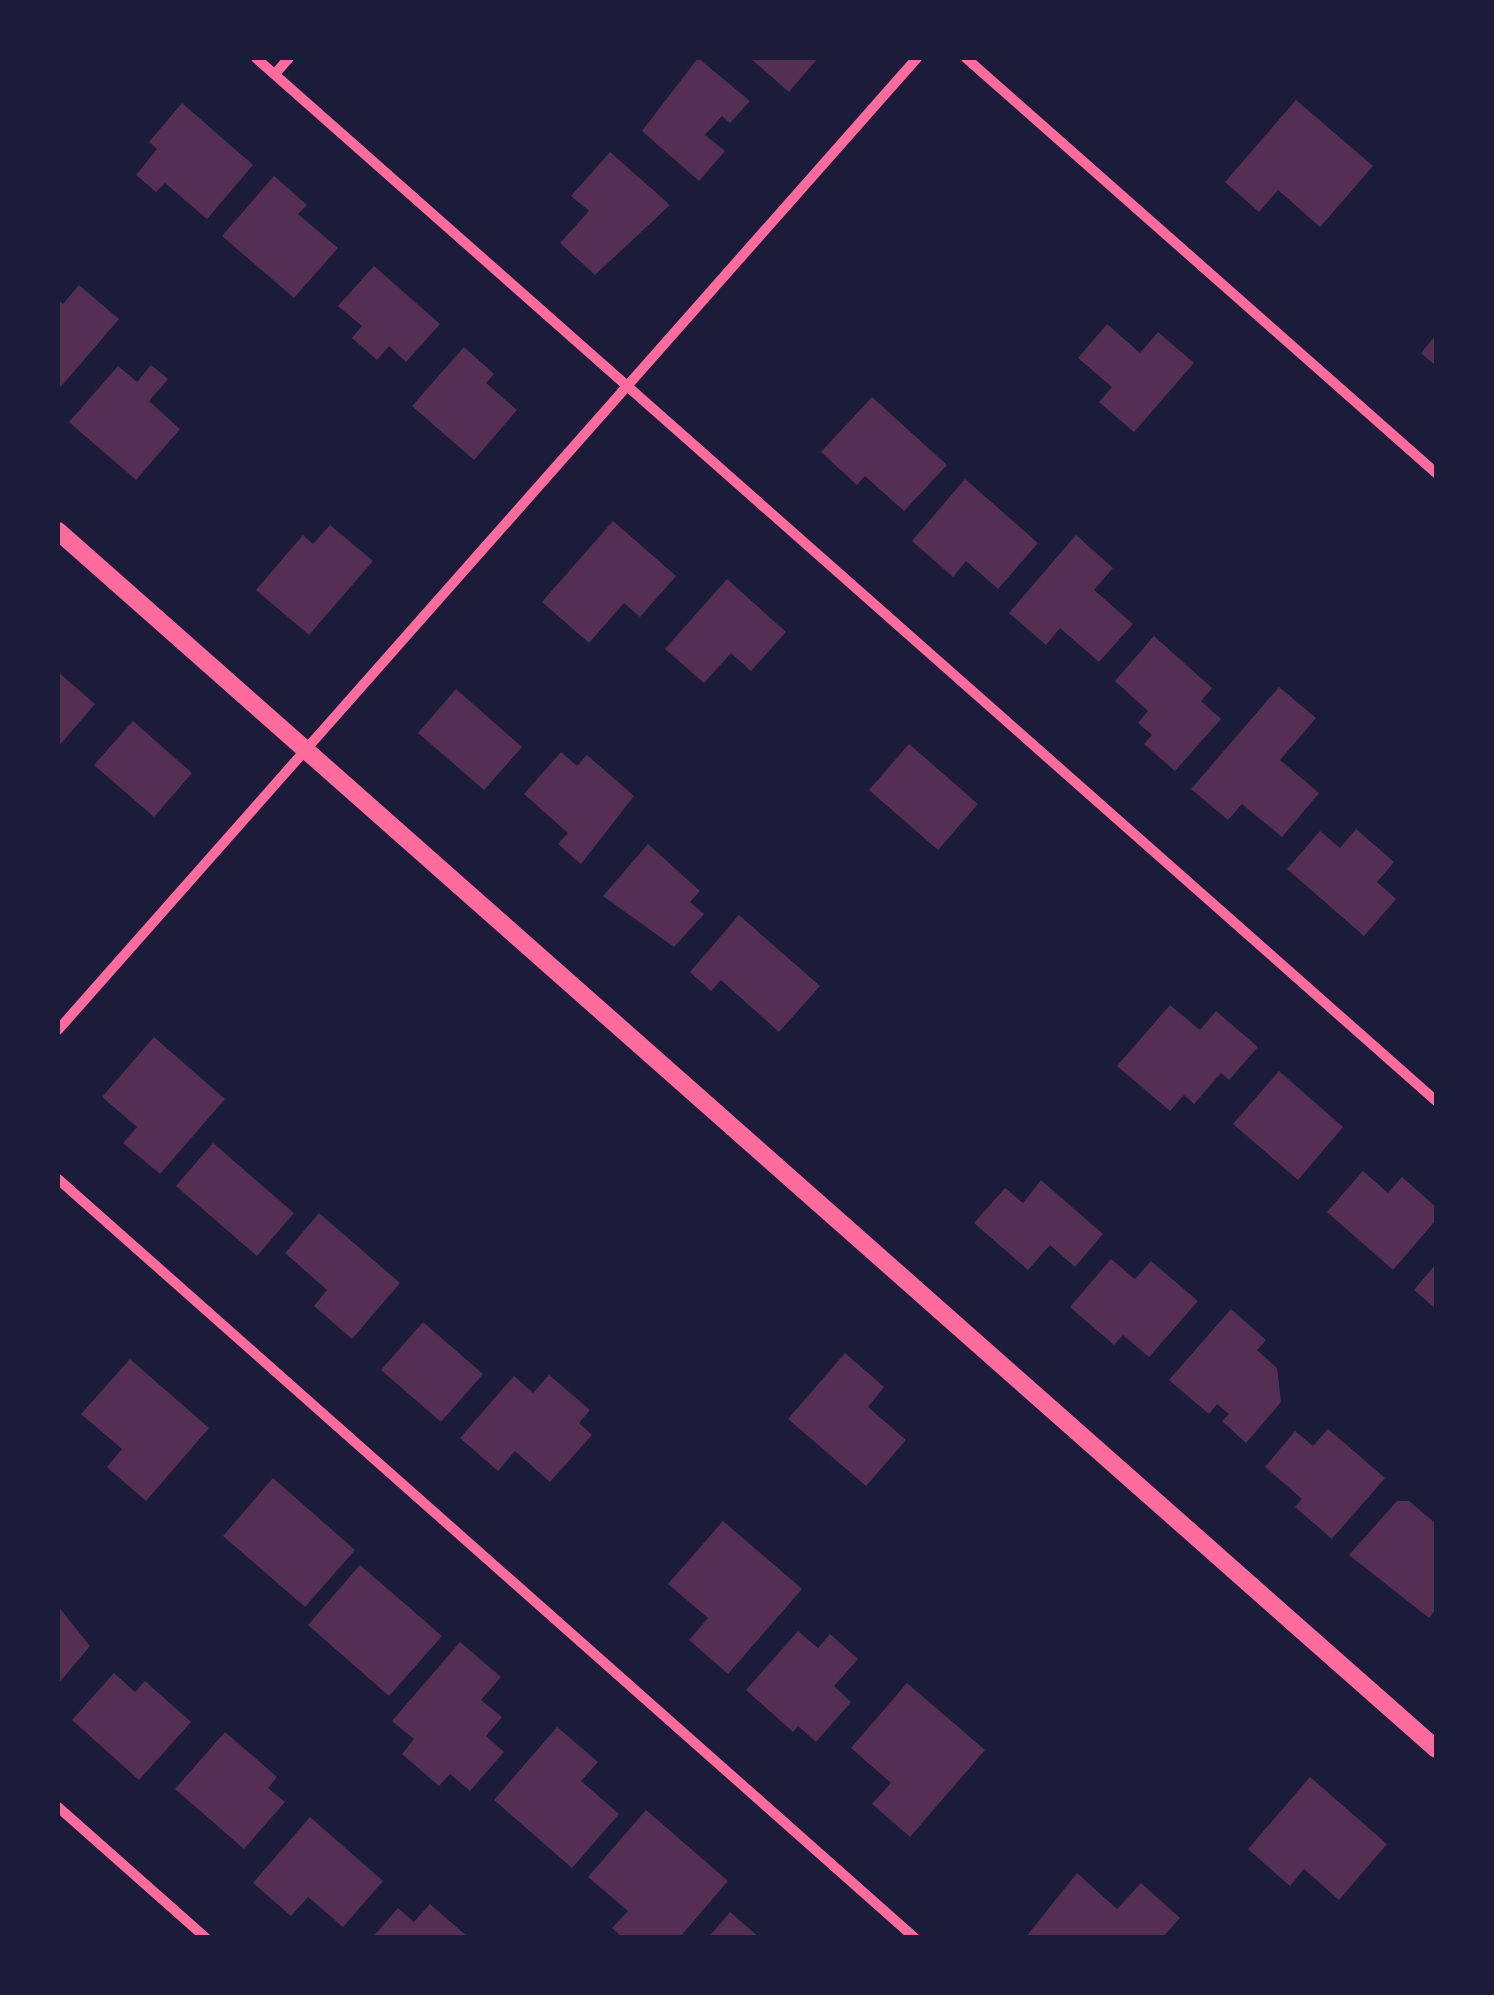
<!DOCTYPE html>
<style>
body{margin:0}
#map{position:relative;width:1494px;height:1995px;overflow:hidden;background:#1b1b3a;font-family:"IBM Plex Sans",sans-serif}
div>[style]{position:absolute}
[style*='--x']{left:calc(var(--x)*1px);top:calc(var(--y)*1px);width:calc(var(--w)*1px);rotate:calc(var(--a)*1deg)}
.building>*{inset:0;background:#542f53}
.minor>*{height:10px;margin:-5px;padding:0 5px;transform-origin:5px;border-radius:5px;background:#ff6b9d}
.tertiary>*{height:18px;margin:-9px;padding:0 9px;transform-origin:9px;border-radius:9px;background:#ff6b9d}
span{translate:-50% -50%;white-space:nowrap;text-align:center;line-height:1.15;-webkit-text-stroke:9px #1b1b3a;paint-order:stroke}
.frame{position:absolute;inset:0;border:60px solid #1b1b3a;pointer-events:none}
</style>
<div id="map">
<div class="building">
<i style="clip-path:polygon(698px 58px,750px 101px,730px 123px,722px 116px,705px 135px,725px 151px,699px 181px,642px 131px)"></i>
<i style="clip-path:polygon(750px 58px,818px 58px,789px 92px)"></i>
<i style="clip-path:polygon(1296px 100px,1373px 166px,1320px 227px,1278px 190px,1259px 212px,1225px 182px)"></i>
<i style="clip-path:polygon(182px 103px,253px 165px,207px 219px,165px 183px,156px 192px,136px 175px,157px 149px,149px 142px)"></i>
<i style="clip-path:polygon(610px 152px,670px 205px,595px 275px,560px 243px,589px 211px,571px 196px)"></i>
<i style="clip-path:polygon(274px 176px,307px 205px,298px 214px,338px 248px,294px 298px,222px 236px)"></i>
<i style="clip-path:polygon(374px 266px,440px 324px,406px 362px,389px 346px,377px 360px,352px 338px,362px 326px,338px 306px)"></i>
<i style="clip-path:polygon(79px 285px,119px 319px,58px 390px,58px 299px,63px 304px)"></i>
<i style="clip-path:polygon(1107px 324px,1140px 353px,1158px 332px,1194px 363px,1134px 432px,1099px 402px,1112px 387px,1078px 358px)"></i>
<i style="clip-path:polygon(1436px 335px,1436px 366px,1421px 353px)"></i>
<i style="clip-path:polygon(464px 347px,494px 374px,486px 383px,517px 410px,474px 460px,412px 406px)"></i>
<i style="clip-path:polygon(151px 365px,168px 379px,149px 401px,180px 429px,136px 480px,69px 422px,118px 366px,137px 382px)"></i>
<i style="clip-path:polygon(872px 397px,947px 465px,904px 511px,865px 476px,857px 485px,821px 452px)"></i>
<i style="clip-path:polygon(965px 479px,1038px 543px,998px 589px,966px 561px,953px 577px,912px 541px)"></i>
<i style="clip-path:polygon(613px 521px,676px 576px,640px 617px,624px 603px,589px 643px,542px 602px)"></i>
<i style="clip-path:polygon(330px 525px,373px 561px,309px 635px,256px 590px,303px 535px,313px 544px)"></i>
<i style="clip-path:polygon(1076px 535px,1113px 568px,1094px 590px,1133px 624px,1099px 662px,1060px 628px,1046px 645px,1009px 613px)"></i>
<i style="clip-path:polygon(727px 579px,786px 632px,751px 671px,731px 653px,704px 683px,665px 649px)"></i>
<i style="clip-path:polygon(1154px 636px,1212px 688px,1201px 701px,1221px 719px,1175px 771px,1144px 744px,1152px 735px,1138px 723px,1148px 711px,1115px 681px)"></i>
<i style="clip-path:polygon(58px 672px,95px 704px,58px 747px)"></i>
<i style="clip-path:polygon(1279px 687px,1316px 718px,1280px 760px,1319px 793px,1282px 837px,1242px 804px,1228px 820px,1191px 789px)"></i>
<i style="clip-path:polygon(456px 689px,522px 747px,484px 790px,418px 733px)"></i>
<i style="clip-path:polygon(133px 721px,192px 773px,154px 817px,94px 765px)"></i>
<i style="clip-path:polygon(909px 744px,978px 804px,938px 850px,869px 790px)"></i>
<i style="clip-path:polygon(561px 752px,577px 766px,587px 755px,634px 796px,581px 864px,558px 844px,568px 833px,524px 794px)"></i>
<i style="clip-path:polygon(1356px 829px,1394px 862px,1377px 882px,1396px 899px,1364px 936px,1287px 869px,1320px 831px,1340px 848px)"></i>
<i style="clip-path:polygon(648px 844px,700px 891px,690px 902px,704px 914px,674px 947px,603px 896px)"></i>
<i style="clip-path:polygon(739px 915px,820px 986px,779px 1032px,721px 980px,711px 991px,690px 972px)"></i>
<i style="clip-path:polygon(1170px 1005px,1200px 1030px,1216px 1011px,1258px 1047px,1229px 1080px,1221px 1073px,1194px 1104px,1184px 1095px,1170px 1111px,1117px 1066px)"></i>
<i style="clip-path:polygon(154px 1037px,225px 1099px,160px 1174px,123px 1143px,137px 1127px,102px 1097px)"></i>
<i style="clip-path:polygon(1279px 1071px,1343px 1127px,1298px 1180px,1233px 1124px)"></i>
<i style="clip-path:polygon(213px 1143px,294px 1213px,257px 1256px,176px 1186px)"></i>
<i style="clip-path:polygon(1363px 1171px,1388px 1193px,1402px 1177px,1436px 1207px,1436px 1220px,1393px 1270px,1327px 1212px)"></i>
<i style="clip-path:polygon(1041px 1180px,1103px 1234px,1075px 1267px,1050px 1245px,1028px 1270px,974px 1223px,1005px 1188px,1023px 1203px)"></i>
<i style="clip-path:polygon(319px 1213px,400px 1283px,352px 1339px,314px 1306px,327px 1290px,285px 1253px)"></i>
<i style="clip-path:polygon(1111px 1259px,1135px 1279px,1151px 1261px,1198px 1301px,1149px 1357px,1123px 1335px,1114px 1345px,1070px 1307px)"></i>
<i style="clip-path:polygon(1436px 1264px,1436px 1309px,1414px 1290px)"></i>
<i style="clip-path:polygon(1231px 1309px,1266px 1340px,1257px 1350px,1277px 1368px,1281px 1402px,1246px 1443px,1222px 1421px,1229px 1414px,1217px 1404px,1209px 1414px,1169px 1380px)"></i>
<i style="clip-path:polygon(423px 1322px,483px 1374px,441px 1422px,381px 1370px)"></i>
<i style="clip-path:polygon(845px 1353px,884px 1387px,868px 1407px,906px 1440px,866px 1486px,788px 1419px)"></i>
<i style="clip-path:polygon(130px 1359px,209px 1428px,146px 1501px,107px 1467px,122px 1449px,81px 1414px)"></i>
<i style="clip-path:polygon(549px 1375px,590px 1410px,579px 1423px,592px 1435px,550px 1482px,515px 1451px,498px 1471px,460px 1438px,514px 1376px,533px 1393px)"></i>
<i style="clip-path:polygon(1328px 1429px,1385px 1478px,1332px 1539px,1295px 1507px,1302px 1499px,1265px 1467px,1295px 1431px,1313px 1446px)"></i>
<i style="clip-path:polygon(273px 1478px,355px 1550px,305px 1607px,223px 1536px)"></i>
<i style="clip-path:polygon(1397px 1501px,1409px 1501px,1436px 1524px,1436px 1609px,1429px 1618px,1349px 1555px)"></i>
<i style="clip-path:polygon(723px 1521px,802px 1589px,728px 1674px,689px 1640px,708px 1618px,668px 1584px)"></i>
<i style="clip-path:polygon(360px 1565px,442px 1636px,389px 1696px,308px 1625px)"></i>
<i style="clip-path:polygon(58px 1606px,90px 1646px,58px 1684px)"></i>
<i style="clip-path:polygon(798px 1631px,818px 1648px,830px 1634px,858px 1659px,834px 1686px,851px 1702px,816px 1742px,798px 1726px,793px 1732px,746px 1690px)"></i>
<i style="clip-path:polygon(460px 1642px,501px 1677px,481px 1700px,502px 1717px,486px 1736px,504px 1752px,470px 1791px,450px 1774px,439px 1786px,402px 1754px,414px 1739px,392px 1721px)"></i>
<i style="clip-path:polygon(114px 1673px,135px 1692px,145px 1681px,191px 1722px,139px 1780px,72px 1720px)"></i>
<i style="clip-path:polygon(907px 1683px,985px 1750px,910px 1837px,872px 1804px,891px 1783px,851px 1748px)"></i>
<i style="clip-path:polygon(557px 1727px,598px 1762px,581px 1781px,619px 1814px,572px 1868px,494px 1800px)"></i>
<i style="clip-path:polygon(225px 1732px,277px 1777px,268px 1788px,285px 1802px,244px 1849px,175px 1789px)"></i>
<i style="clip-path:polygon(1310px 1777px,1387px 1844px,1339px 1900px,1304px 1869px,1290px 1886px,1248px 1849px)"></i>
<i style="clip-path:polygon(646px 1810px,728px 1881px,679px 1938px,623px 1938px,612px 1928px,628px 1911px,588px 1877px)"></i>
<i style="clip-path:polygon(310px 1817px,383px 1881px,343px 1927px,308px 1897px,291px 1916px,253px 1883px)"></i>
<i style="clip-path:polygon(1077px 1873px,1117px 1909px,1141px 1883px,1180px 1918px,1162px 1938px,1025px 1938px)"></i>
<i style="clip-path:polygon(430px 1904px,469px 1938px,372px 1938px,398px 1908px,414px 1922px)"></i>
<i style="clip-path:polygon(730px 1912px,760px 1938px,708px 1938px)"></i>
</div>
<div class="minor">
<i style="--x:256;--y:58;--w:1575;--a:41.47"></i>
<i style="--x:966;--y:58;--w:627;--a:41.44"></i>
<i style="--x:275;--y:74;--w:21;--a:-49"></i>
<i style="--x:58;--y:1030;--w:1297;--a:-48.53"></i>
<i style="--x:58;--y:1179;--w:1145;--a:41.53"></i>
<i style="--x:58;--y:1807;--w:198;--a:41.5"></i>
</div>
<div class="tertiary">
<i style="--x:58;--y:531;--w:1839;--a:41.47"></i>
</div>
<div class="frame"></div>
</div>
